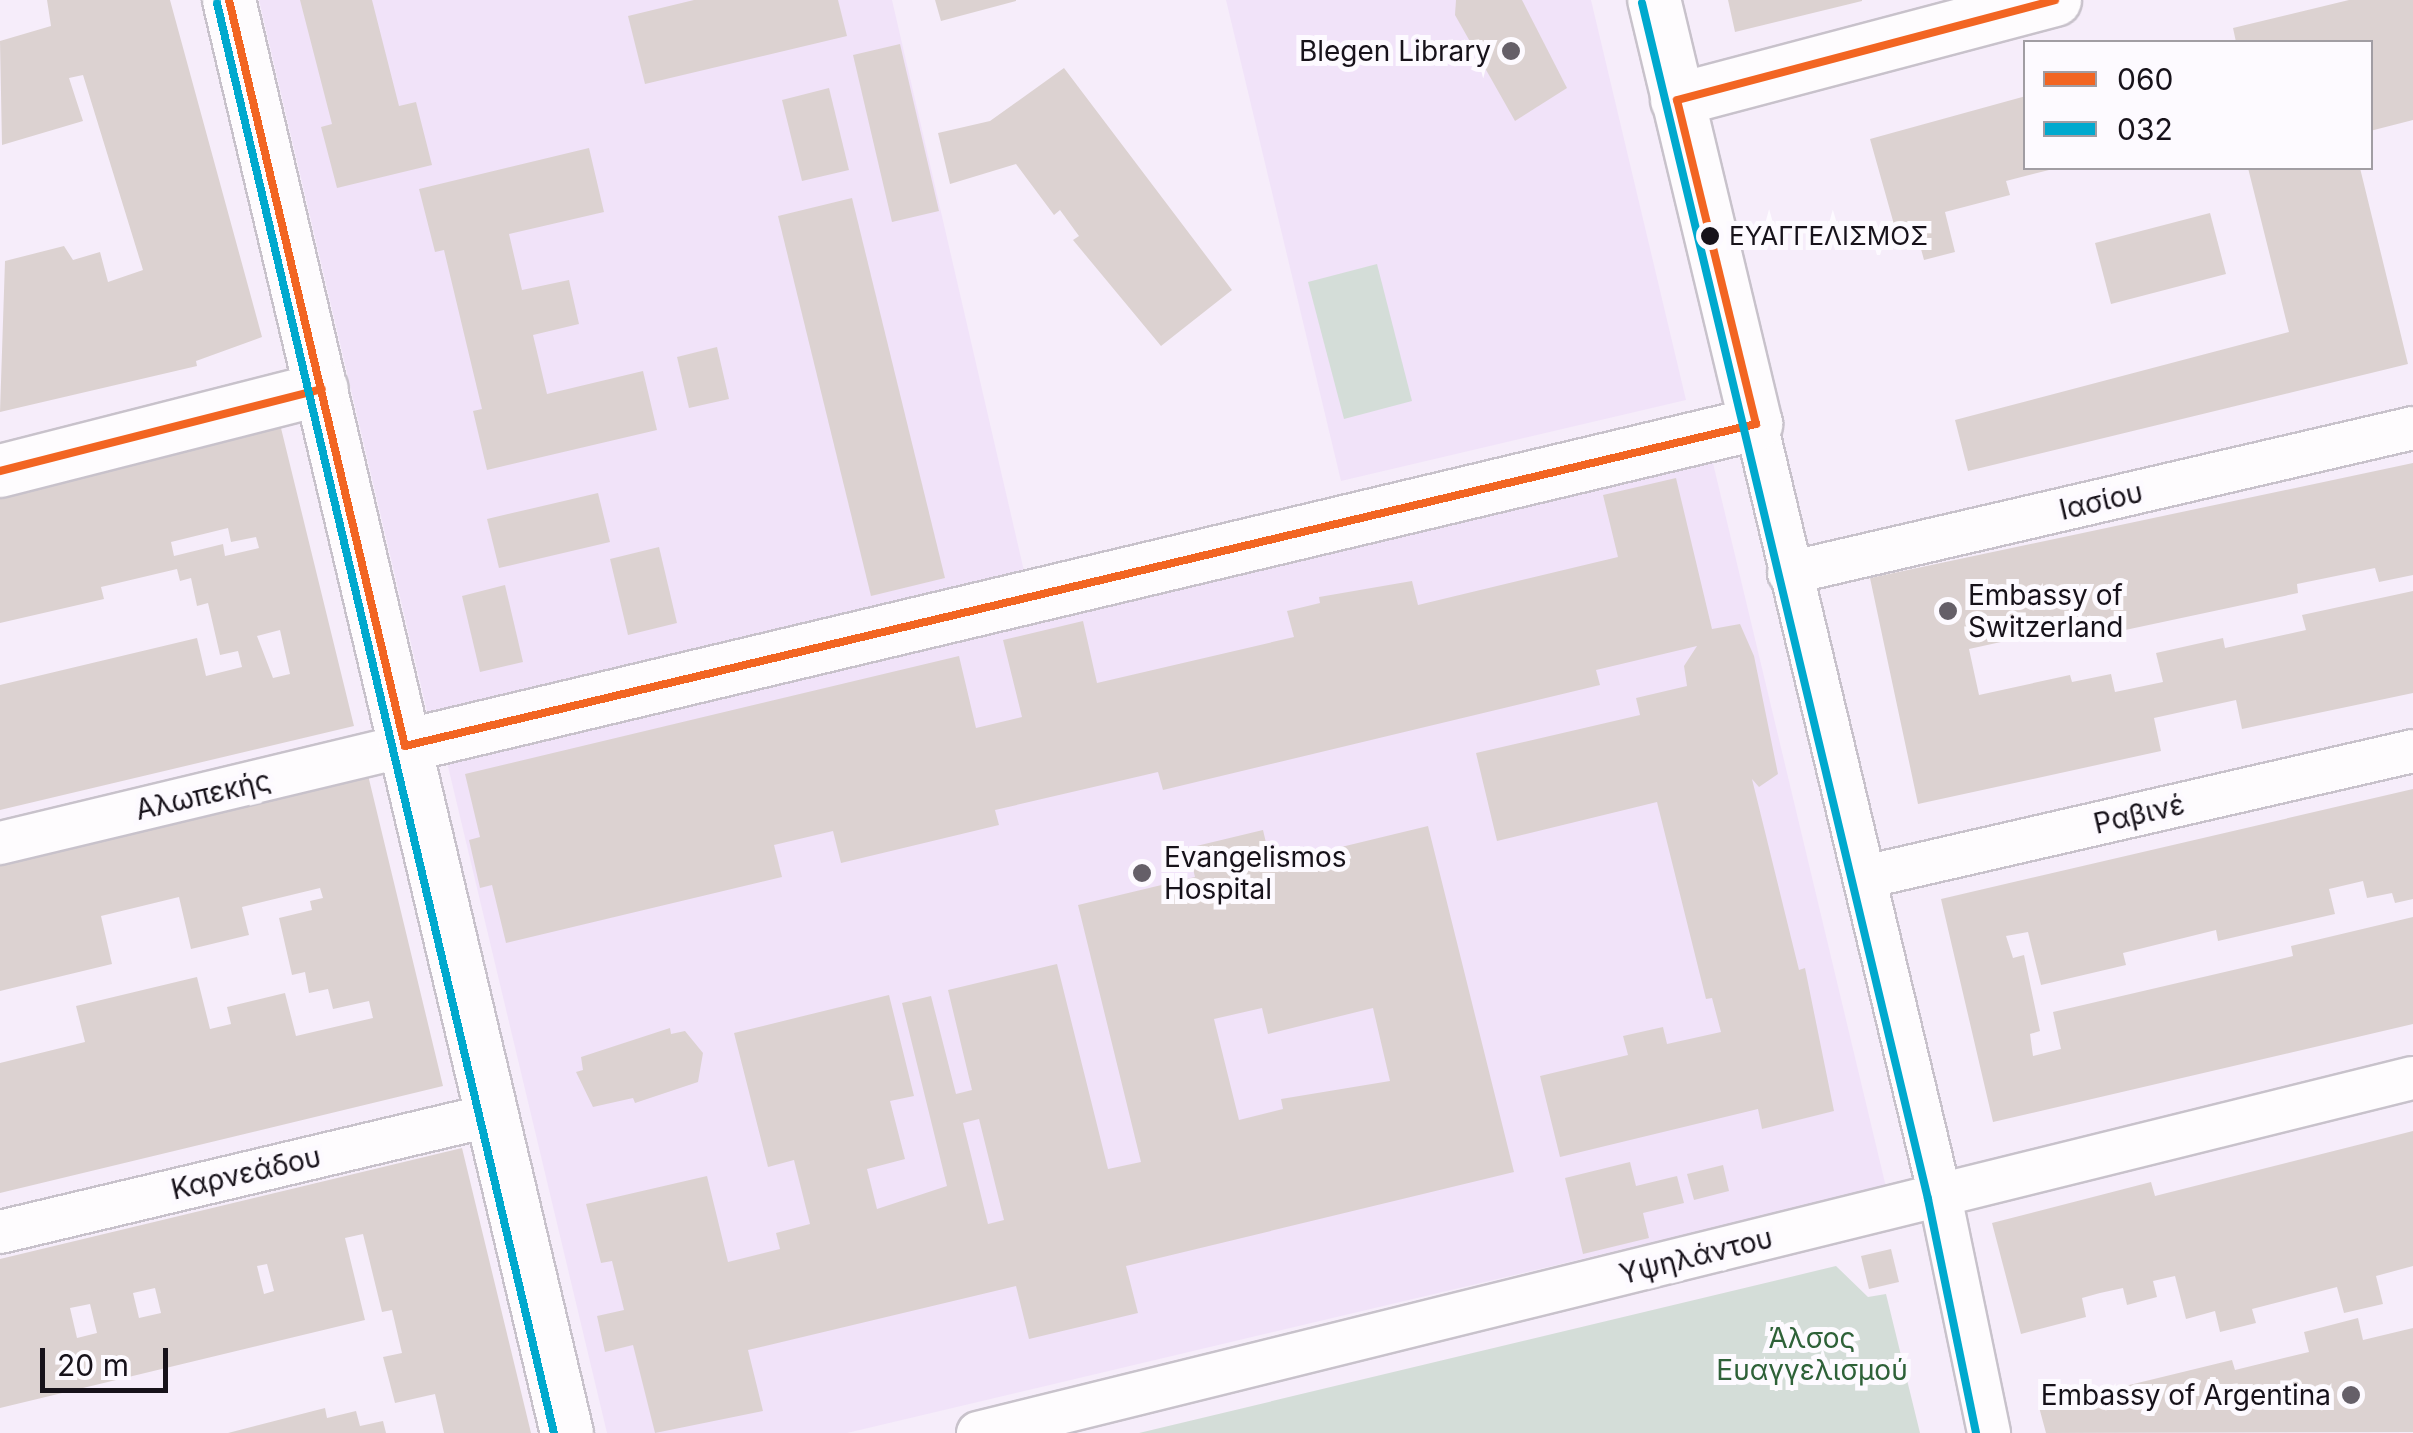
<!DOCTYPE html>
<meta charset="utf-8">
<style>
body{margin:0}
#map{position:relative;width:2413px;height:1433px;overflow:hidden;background:#f6edfa;font-family:Inter,sans-serif}
div>[style]{position:absolute}
[style*='--x']{left:calc(var(--x)*1px);top:calc(var(--y)*1px);width:calc(var(--w)*1px);rotate:calc(var(--a)*1deg)}
.built>*{inset:0;background:#f1e3f9}
.green>*{inset:0;background:#d4ddd8}
.building>*{inset:0;background:#dcd2d1}
.roads{filter:drop-shadow(2px 0 #c8c2cb) drop-shadow(-2px 0 #c8c2cb) drop-shadow(0 2px #c8c2cb) drop-shadow(0 -2px #c8c2cb)}
.minor>*{height:42px;margin:-21px;padding:0 21px;transform-origin:21px;border-radius:21px;background:#fefcfe}
.tertiary>*{height:52px;margin:-26px;padding:0 26px;transform-origin:26px;border-radius:26px;background:#fefcfe}
.bus-1>*{height:8px;margin:-4px;padding:0 4px;transform-origin:4px;border-radius:4px;background:#f26522}
.bus-2>*{height:8px;margin:-4px;padding:0 4px;transform-origin:4px;border-radius:4px;background:#00a9ce}
.dots>*{width:28px;height:28px;translate:-50% -50%;box-sizing:border-box;border:5px solid #fdfaff;border-radius:50%}
span{translate:-50% -50%;white-space:nowrap;text-align:center;line-height:1.15;-webkit-text-stroke:10px #fdfaff;paint-order:stroke}
.bus-label{font-size:26px;color:#17121a}
.left{translate:0 -50%;text-align:left}
.poi-label{font-size:28px;color:#17121a}
.right{translate:-100% -50%;text-align:right}
.street-label{font-size:28px;color:#17121a}
.park-label{font-size:28px;color:#2e6138}
.legend{position:absolute;left:2023px;top:40px;width:350px;height:130px;box-sizing:border-box;background:#fdfaff;border:2px solid #a19da3;margin:0;padding:12px 18px;list-style:none;font-size:30px;color:#17121a}
.legend li{display:flex;align-items:center;gap:20px;height:50px}
.legend b{width:50px;border:2px solid #a19da3}
.scale{position:absolute;left:40px;top:1348px;width:128px;height:45px;box-sizing:border-box;border:5px solid #17121a;border-top:0;padding-left:12px;font-size:30px;line-height:35px;white-space:nowrap;color:#17121a;-webkit-text-stroke:8px #fdfaff;paint-order:stroke}
</style>
<div id="map">
<div class="built">
<i style="clip-path:polygon(259px 0,892px 0,1024px 571px,428px 715px)"></i>
<i style="clip-path:polygon(1226px 0,1591px 0,1686px 400px,1341px 481px)"></i>
<i style="clip-path:polygon(1712px 459px,1886px 1187px,847px 1433px,607px 1433px,446px 758px)"></i>
</div>
<div class="green">
<i style="clip-path:polygon(1377px 264px,1412px 401px,1344px 419px,1308px 282px)"></i>
<i style="clip-path:polygon(1836px 1266px,1868px 1297px,1886px 1294px,1920px 1433px,1139px 1433px)"></i>
</div>
<div class="building">
<i style="clip-path:polygon(47px 0,170px 0,262px 337px,196px 361px,197px 366px,0 412px,5px 261px,64px 246px,73px 260px,100px 252px,108px 282px,143px 270px,83px 75px,69px 78px,83px 121px,2px 145px,0 41px,51px 26px)"></i>
<i style="clip-path:polygon(300px 0,372px 0,399px 106px,416px 102px,432px 165px,337px 188px,321px 127px,332px 124px)"></i>
<i style="clip-path:polygon(694px 0,838px 0,847px 36px,645px 84px,628px 16px)"></i>
<i style="clip-path:polygon(935px 0,1016px 0,1016px 1px,941px 21px)"></i>
<i style="clip-path:polygon(1456px 0,1522px 0,1567px 88px,1515px 121px,1455px 15px)"></i>
<i style="clip-path:polygon(1728px 0,1862px 0,1862px 1px,1735px 32px)"></i>
<i style="clip-path:polygon(2349px 0,2413px 0,2413px 120px,2370px 131px,2370px 42px,2236px 42px,2233px 28px)"></i>
<i style="clip-path:polygon(900px 44px,939px 211px,892px 222px,853px 55px)"></i>
<i style="clip-path:polygon(1064px 68px,1232px 290px,1161px 346px,1073px 240px,1079px 236px,1060px 210px,1054px 215px,1016px 164px,950px 184px,938px 133px,990px 121px)"></i>
<i style="clip-path:polygon(829px 88px,849px 170px,802px 181px,782px 100px)"></i>
<i style="clip-path:polygon(2026px 96px,2026px 168px,2053px 169px,2006px 181px,2010px 195px,1945px 212px,1955px 252px,1924px 260px,1914px 223px,1895px 228px,1870px 139px)"></i>
<i style="clip-path:polygon(589px 148px,604px 212px,509px 234px,522px 290px,569px 280px,579px 324px,533px 335px,547px 394px,643px 371px,657px 430px,487px 470px,473px 411px,482px 409px,444px 250px,435px 252px,419px 189px)"></i>
<i style="clip-path:polygon(2248px 168px,2360px 168px,2408px 364px,1968px 471px,1955px 420px,2289px 332px)"></i>
<i style="clip-path:polygon(852px 198px,945px 578px,871px 596px,778px 216px)"></i>
<i style="clip-path:polygon(2210px 213px,2226px 274px,2111px 304px,2095px 243px)"></i>
<i style="clip-path:polygon(717px 347px,729px 399px,689px 408px,677px 357px)"></i>
<i style="clip-path:polygon(evenodd,280px 424px,354px 726px,0 810px,0 685px,197px 638px,206px 676px,242px 667px,238px 651px,220px 655px,208px 603px,197px 606px,191px 578px,180px 581px,177px 569px,101px 587px,104px 599px,0 623px,0 490px,280px 424px,228px 528px,231px 542px,256px 537px,259px 548px,225px 556px,223px 544px,174px 556px,171px 542px,228px 528px,280px 424px,280px 630px,290px 674px,273px 678px,257px 636px,280px 630px)"></i>
<i style="clip-path:polygon(2413px 463px,2413px 575px,2379px 582px,2375px 568px,2297px 584px,2298px 593px,2069px 642px,2063px 616px,2043px 620px,2046px 632px,1969px 649px,1979px 695px,2070px 675px,2072px 682px,2111px 674px,2115px 692px,2163px 682px,2156px 653px,2223px 638px,2225px 648px,2306px 630px,2302px 615px,2413px 591px,2413px 693px,2242px 729px,2236px 700px,2154px 718px,2161px 751px,1918px 804px,1870px 578px)"></i>
<i style="clip-path:polygon(1676px 478px,1712px 629px,1740px 624px,1754px 656px,1778px 774px,1759px 787px,1752px 779px,1799px 970px,1805px 968px,1834px 1111px,1762px 1129px,1758px 1109px,1560px 1157px,1540px 1076px,1628px 1055px,1623px 1036px,1663px 1027px,1667px 1044px,1721px 1032px,1712px 998px,1706px 999px,1657px 802px,1497px 841px,1476px 753px,1640px 715px,1636px 698px,1687px 686px,1684px 666px,1697px 646px,1596px 670px,1600px 685px,1163px 790px,1158px 772px,995px 810px,999px 825px,841px 863px,833px 831px,774px 845px,782px 877px,506px 943px,492px 885px,480px 888px,469px 840px,480px 837px,465px 774px,959px 656px,976px 728px,1022px 717px,1003px 640px,1083px 621px,1097px 683px,1294px 637px,1287px 611px,1320px 603px,1319px 597px,1412px 581px,1418px 605px,1618px 557px,1603px 495px)"></i>
<i style="clip-path:polygon(598px 493px,610px 542px,499px 568px,487px 519px)"></i>
<i style="clip-path:polygon(659px 547px,677px 623px,628px 635px,610px 559px)"></i>
<i style="clip-path:polygon(505px 585px,523px 662px,480px 672px,462px 596px)"></i>
<i style="clip-path:polygon(368px 775px,443px 1086px,0 1193px,0 1063px,85px 1042px,76px 1006px,197px 977px,210px 1029px,231px 1024px,227px 1007px,285px 993px,296px 1036px,373px 1018px,369px 1001px,333px 1009px,328px 989px,309px 993px,305px 972px,292px 975px,279px 918px,312px 910px,310px 901px,323px 898px,320px 888px,242px 907px,249px 935px,191px 949px,179px 897px,101px 916px,112px 964px,0 991px,0 863px)"></i>
<i style="clip-path:polygon(2413px 789px,2413px 899px,2395px 903px,2392px 893px,2367px 898px,2363px 881px,2329px 889px,2335px 914px,2218px 941px,2216px 930px,2123px 953px,2126px 965px,2041px 985px,2028px 932px,2006px 936px,2013px 958px,2024px 955px,2040px 1031px,2030px 1034px,2033px 1056px,2061px 1049px,2053px 1012px,2293px 956px,2291px 946px,2413px 917px,2413px 1024px,1993px 1122px,1941px 899px)"></i>
<i style="clip-path:polygon(evenodd,1428px 826px,1514px 1172px,1126px 1266px,1138px 1313px,1029px 1339px,1016px 1286px,748px 1350px,763px 1411px,655px 1433px,633px 1345px,605px 1352px,597px 1316px,624px 1310px,612px 1261px,601px 1263px,586px 1204px,707px 1176px,728px 1262px,780px 1249px,776px 1233px,810px 1224px,794px 1160px,768px 1167px,734px 1033px,889px 995px,914px 1096px,890px 1101px,905px 1159px,867px 1169px,877px 1209px,947px 1186px,902px 1003px,931px 996px,956px 1094px,972px 1090px,948px 990px,1057px 964px,1108px 1169px,1141px 1162px,1078px 905px,1195px 877px,1188px 848px,1263px 830px,1271px 864px,1428px 826px,1262px 1008px,1268px 1034px,1373px 1008px,1390px 1081px,1281px 1099px,1283px 1109px,1239px 1120px,1214px 1019px,1262px 1008px,1428px 826px,979px 1119px,1004px 1220px,988px 1224px,963px 1123px,979px 1119px)"></i>
<i style="clip-path:polygon(670px 1028px,671px 1034px,685px 1031px,703px 1053px,698px 1082px,635px 1103px,633px 1098px,593px 1107px,576px 1072px,583px 1070px,581px 1057px)"></i>
<i style="clip-path:polygon(2413px 1131px,2413px 1266px,2376px 1276px,2383px 1304px,2344px 1313px,2337px 1287px,2252px 1309px,2256px 1323px,2220px 1332px,2215px 1311px,2186px 1319px,2175px 1276px,2153px 1281px,2157px 1297px,2127px 1305px,2123px 1288px,2100px 1293px,2082px 1298px,2086px 1317px,2021px 1334px,1992px 1223px,2151px 1182px,2155px 1196px)"></i>
<i style="clip-path:polygon(evenodd,462px 1148px,531px 1433px,444px 1433px,435px 1394px,395px 1403px,383px 1357px,402px 1353px,392px 1310px,382px 1312px,363px 1234px,345px 1238px,365px 1320px,0 1408px,0 1259px,462px 1148px,267px 1264px,274px 1291px,264px 1294px,257px 1266px,267px 1264px,462px 1148px,155px 1288px,161px 1313px,139px 1318px,133px 1293px,155px 1288px,462px 1148px,90px 1304px,97px 1333px,77px 1338px,70px 1308px,90px 1304px)"></i>
<i style="clip-path:polygon(1630px 1162px,1636px 1186px,1677px 1176px,1684px 1203px,1643px 1213px,1649px 1238px,1583px 1254px,1565px 1178px)"></i>
<i style="clip-path:polygon(1723px 1165px,1729px 1191px,1694px 1200px,1687px 1174px)"></i>
<i style="clip-path:polygon(1891px 1249px,1899px 1282px,1869px 1289px,1861px 1256px)"></i>
<i style="clip-path:polygon(2358px 1318px,2363px 1340px,2413px 1328px,2413px 1432px,2046px 1433px,2039px 1407px,2232px 1360px,2235px 1370px,2309px 1352px,2304px 1332px)"></i>
<i style="clip-path:polygon(325px 1408px,327px 1418px,356px 1411px,360px 1426px,383px 1421px,386px 1433px,228px 1433px)"></i>
</div>
<div class="roads">
<div class="minor">
<i style="--x:1756;--y:424;--w:794;--a:76.59"></i>
<i style="--x:1940;--y:1196;--w:242;--a:78.3"></i>
<i style="--x:1789;--y:573;--w:641;--a:-13.08"></i>
<i style="--x:0;--y:843;--w:416;--a:-13.5"></i>
<i style="--x:1865;--y:877;--w:562;--a:-12.95"></i>
<i style="--x:0;--y:1232;--w:506;--a:-13.38"></i>
<i style="--x:978;--y:1433;--w:1478;--a:-13.9"></i>
</div>
<div class="tertiary">
<i style="--x:229;--y:0;--w:1472;--a:76.73"></i>
<i style="--x:1677;--y:100;--w:391;--a:-14.8"></i>
<i style="--x:0;--y:471;--w:332;--a:-14.3"></i>
<i style="--x:405;--y:746;--w:1389;--a:-13.41"></i>
<i style="--x:1756;--y:424;--w:436;--a:-103.5"></i>
</div>
</div>
<div class="bus-1">
<i style="--x:229;--y:0;--w:766;--a:76.73"></i>
<i style="--x:405;--y:746;--w:1389;--a:-13.41"></i>
<i style="--x:1756;--y:424;--w:333;--a:-103.7"></i>
<i style="--x:1677;--y:100;--w:391;--a:-14.8"></i>
<i style="--x:0;--y:471;--w:332;--a:-14.3"></i>
</div>
<div class="bus-2">
<i style="--x:217;--y:3;--w:1469;--a:76.74"></i>
<i style="--x:1642;--y:3;--w:1230;--a:76.55"></i>
<i style="--x:1928;--y:1199;--w:239;--a:78.4"></i>
</div>
<div class="dots">
<i style="left:1511px;top:51px;background:#655f68"></i>
<i style="left:1710px;top:236px;background:#17121a"></i>
<i style="left:1948px;top:611px;background:#655f68"></i>
<i style="left:1142px;top:873px;background:#655f68"></i>
<i style="left:2351px;top:1395px;background:#655f68"></i>
</div>
<div class="bus-label">
<span class="left" style="left:1729px;top:236px">ΕΥΑΓΓΕΛΙΣΜΟΣ</span>
</div>
<div class="poi-label">
<span class="right" style="left:1491px;top:51px">Blegen Library</span>
<span class="left" style="left:1968px;top:611px">Embassy of<br>Switzerland</span>
<span class="left" style="left:1164px;top:873px">Evangelismos<br>Hospital</span>
<span class="right" style="left:2331px;top:1395px">Embassy of Argentina</span>
</div>
<div class="street-label">
<span style="left:2101px;top:501px;rotate:-13deg">Ιασίου</span>
<span style="left:203px;top:795px;rotate:-13deg">Αλωπεκής</span>
<span style="left:2139px;top:814px;rotate:-13deg">Ραβινέ</span>
<span style="left:246px;top:1173px;rotate:-13deg">Καρνεάδου</span>
<span style="left:1696px;top:1256px;rotate:-14deg">Υψηλάντου</span>
</div>
<div class="park-label">
<span style="left:1812px;top:1354px">Άλσος<br>Ευαγγελισμού</span>
</div>
<ul class="legend">
<li><b style="height:12px;background:#f26522"></b>060</li>
<li><b style="height:12px;background:#00a9ce"></b>032</li>
</ul>
<div class="scale">20 m</div>
</div>
